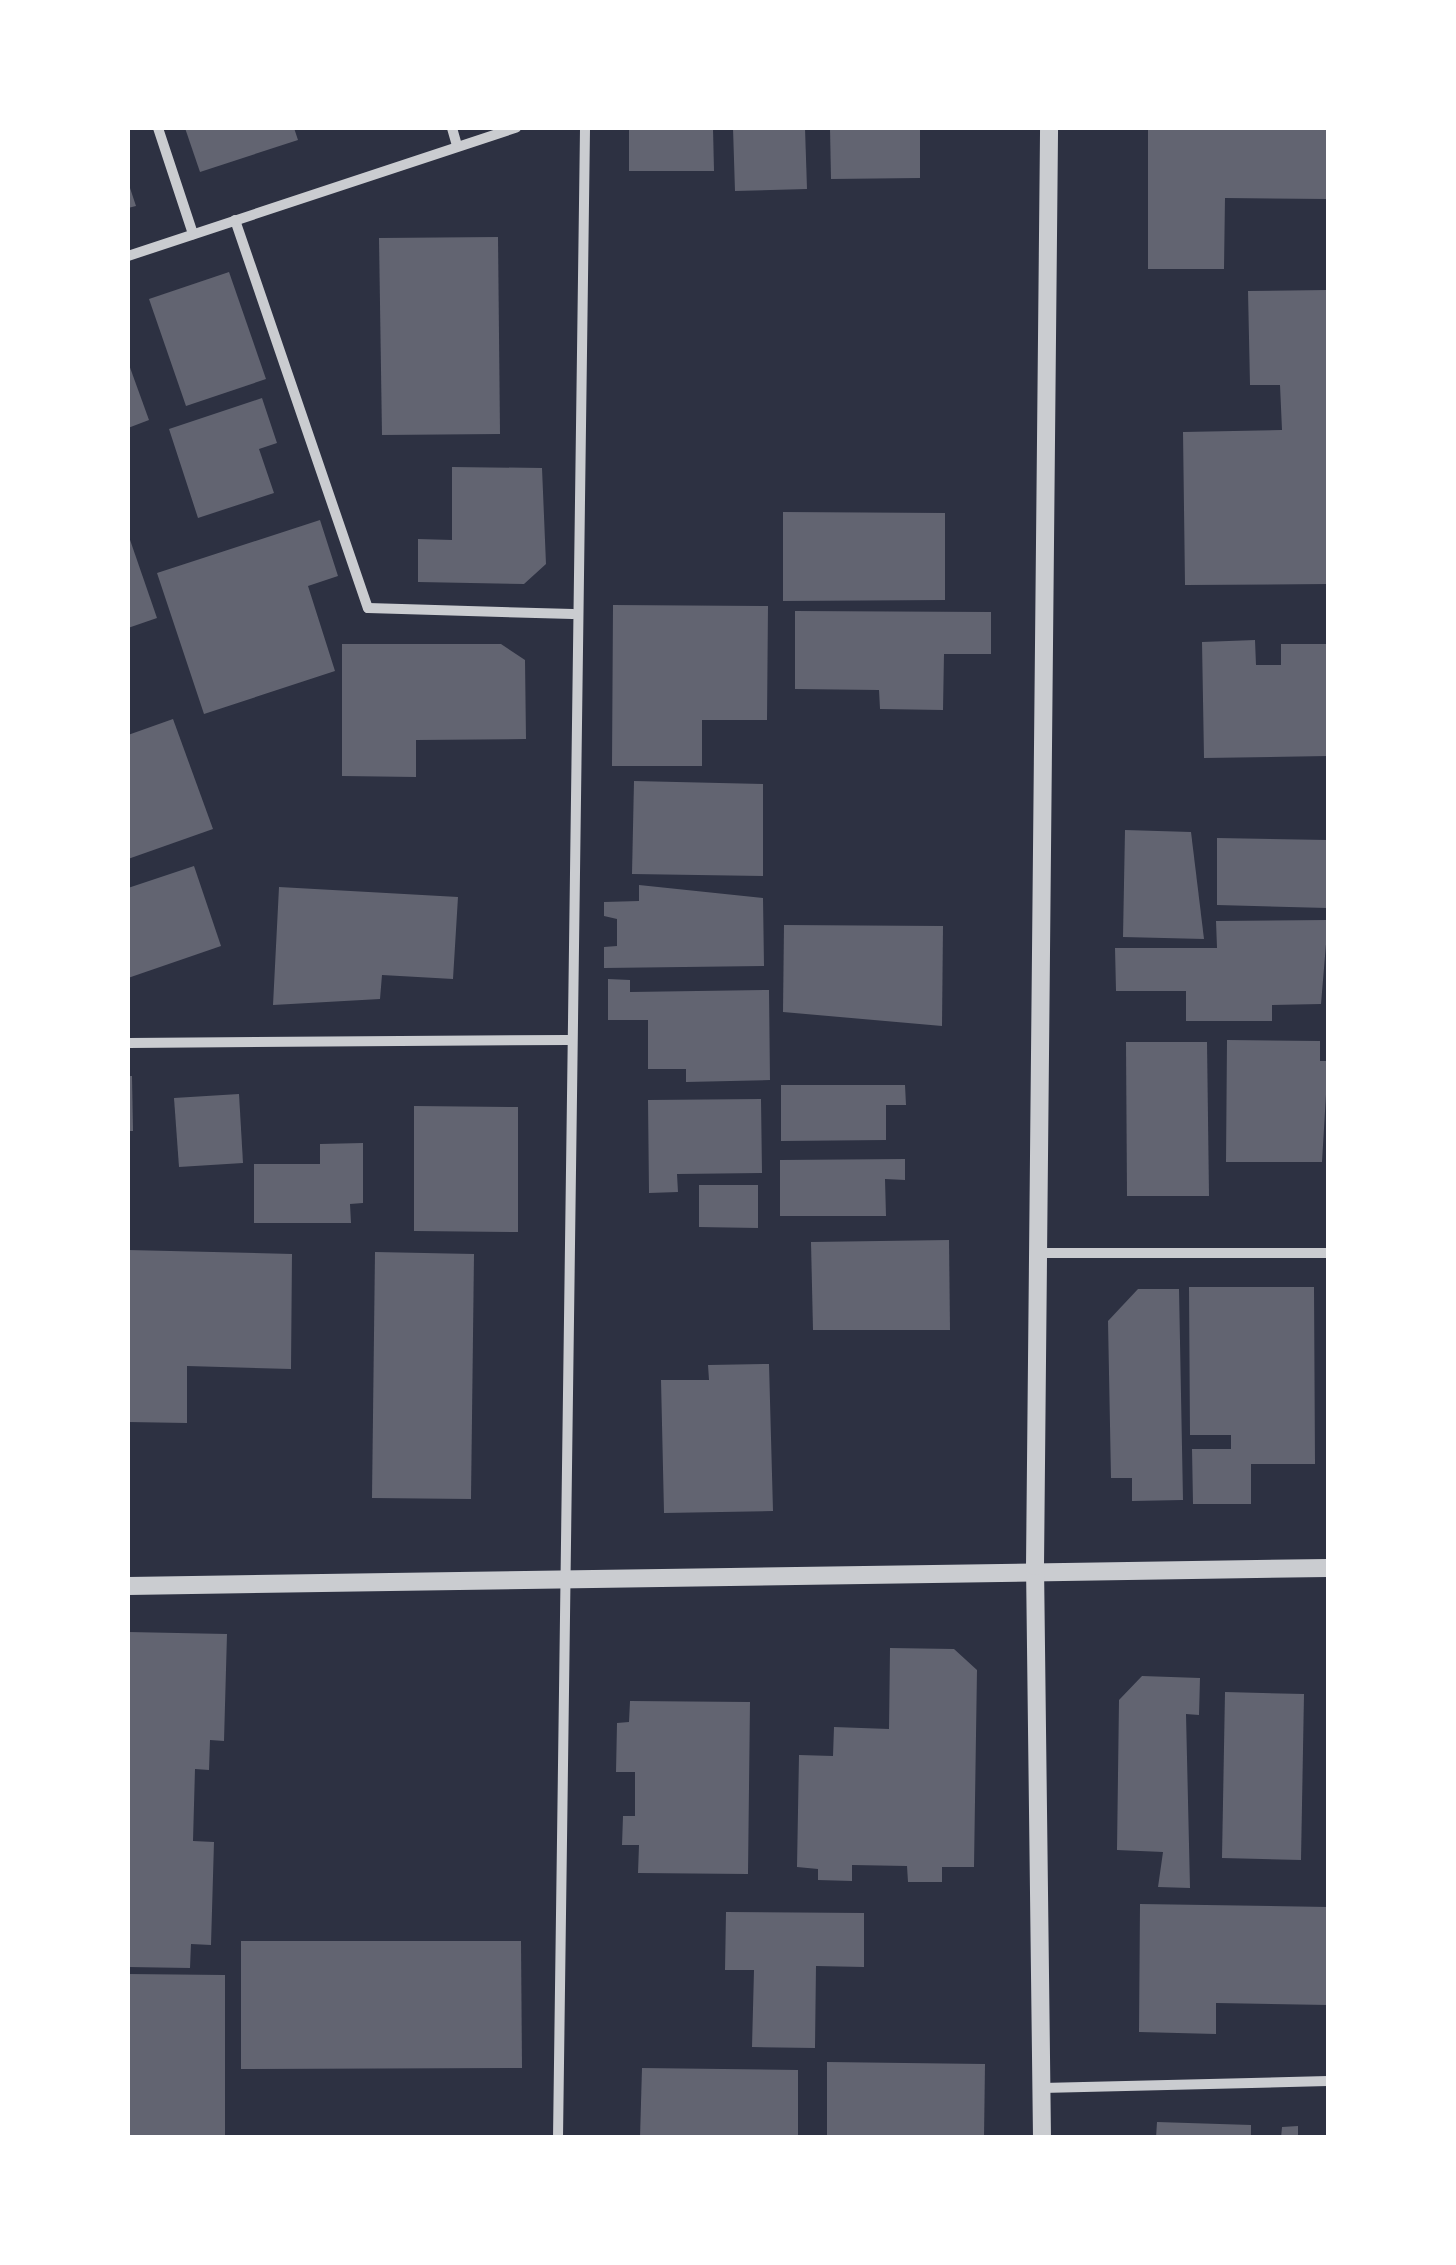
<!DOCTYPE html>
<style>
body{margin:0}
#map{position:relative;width:1456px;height:2265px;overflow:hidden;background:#2d3142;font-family:"PT Sans Narrow",sans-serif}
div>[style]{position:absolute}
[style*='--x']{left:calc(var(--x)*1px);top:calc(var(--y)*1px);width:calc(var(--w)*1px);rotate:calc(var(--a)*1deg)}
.building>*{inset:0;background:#626471}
.minor>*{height:10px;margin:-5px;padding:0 5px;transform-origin:5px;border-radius:5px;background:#caccd0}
.tertiary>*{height:18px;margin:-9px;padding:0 9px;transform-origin:9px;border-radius:9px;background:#caccd0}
span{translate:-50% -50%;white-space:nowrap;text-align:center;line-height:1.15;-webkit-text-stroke:8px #fff;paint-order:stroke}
.frame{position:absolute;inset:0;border:130px solid #fff;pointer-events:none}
</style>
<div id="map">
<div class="building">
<i style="clip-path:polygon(185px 128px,294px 128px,298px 140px,200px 172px)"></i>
<i style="clip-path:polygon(629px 128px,713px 128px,714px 171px,629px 171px)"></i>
<i style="clip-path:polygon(733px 128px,805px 128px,807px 189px,735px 191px)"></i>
<i style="clip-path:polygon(830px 128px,920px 128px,920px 178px,831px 179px)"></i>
<i style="clip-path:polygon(1148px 128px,1328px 128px,1328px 199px,1225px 198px,1224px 269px,1148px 269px)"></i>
<i style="clip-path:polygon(128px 182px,136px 206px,128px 208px)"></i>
<i style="clip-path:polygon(498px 237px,500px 434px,382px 435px,379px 238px)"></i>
<i style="clip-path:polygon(229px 272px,266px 379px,186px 406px,149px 299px)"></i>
<i style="clip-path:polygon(1328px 290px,1328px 584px,1185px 585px,1183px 432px,1282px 430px,1280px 385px,1250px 385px,1248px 291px)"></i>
<i style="clip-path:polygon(128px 362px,149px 420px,128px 428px)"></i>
<i style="clip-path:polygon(262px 398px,277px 443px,259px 449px,274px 493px,198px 518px,169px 429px)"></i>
<i style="clip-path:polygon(452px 467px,542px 468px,546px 564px,524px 584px,418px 582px,418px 539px,452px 540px)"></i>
<i style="clip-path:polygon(783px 512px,945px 513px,945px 600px,783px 601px)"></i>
<i style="clip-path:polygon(320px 520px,338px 576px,308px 586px,335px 671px,204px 714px,157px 573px)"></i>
<i style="clip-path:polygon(128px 534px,157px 618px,128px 628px)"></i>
<i style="clip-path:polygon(613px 605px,768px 606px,767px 720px,702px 720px,702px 766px,612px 766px)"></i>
<i style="clip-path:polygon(795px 611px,991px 612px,991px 654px,944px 654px,943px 710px,880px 709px,879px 690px,795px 689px)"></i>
<i style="clip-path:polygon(1255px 640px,1256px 665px,1281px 665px,1281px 644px,1328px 644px,1328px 756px,1204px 758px,1202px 642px)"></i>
<i style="clip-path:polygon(342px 644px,501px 644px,525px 660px,526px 739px,416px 740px,416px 777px,342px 776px)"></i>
<i style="clip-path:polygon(173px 719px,213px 829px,128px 859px,128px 735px)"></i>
<i style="clip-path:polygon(634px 781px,763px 784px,763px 876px,632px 874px)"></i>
<i style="clip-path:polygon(1125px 830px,1191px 832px,1204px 939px,1123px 937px)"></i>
<i style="clip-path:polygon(1217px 838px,1328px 840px,1327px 908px,1217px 905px)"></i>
<i style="clip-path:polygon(194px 866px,221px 946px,128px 978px,128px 888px)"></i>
<i style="clip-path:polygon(639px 885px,763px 898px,764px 966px,604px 968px,604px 947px,617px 946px,617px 919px,604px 916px,604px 902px,639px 901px)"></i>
<i style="clip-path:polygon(279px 887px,458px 897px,453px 979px,382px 975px,380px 999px,273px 1005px)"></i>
<i style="clip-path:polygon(1328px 920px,1321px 1004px,1272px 1005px,1272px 1021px,1186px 1021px,1186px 991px,1116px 991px,1115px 948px,1217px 948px,1216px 921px)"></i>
<i style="clip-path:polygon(784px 925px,943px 926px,942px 1026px,783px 1012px)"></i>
<i style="clip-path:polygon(608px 979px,630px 980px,630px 992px,769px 990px,770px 1080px,686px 1082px,686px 1069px,648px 1069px,648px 1020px,608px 1020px)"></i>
<i style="clip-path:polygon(1227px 1040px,1320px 1041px,1320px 1061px,1328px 1061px,1322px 1162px,1226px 1162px)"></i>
<i style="clip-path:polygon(1126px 1042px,1207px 1042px,1209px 1196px,1127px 1196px)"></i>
<i style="clip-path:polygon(128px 1076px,132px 1076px,133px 1131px,128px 1131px)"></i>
<i style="clip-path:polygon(781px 1085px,905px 1085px,906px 1105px,886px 1105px,886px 1140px,781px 1141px)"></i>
<i style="clip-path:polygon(239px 1094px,243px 1163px,179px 1167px,174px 1098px)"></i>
<i style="clip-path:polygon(761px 1099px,762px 1173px,677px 1174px,678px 1192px,649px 1193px,648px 1100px)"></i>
<i style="clip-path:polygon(414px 1106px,518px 1107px,518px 1232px,414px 1231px)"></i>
<i style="clip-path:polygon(363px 1143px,363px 1203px,350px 1204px,351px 1223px,254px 1223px,254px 1164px,320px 1164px,320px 1144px)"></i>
<i style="clip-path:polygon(905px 1159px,905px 1180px,885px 1179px,886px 1216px,780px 1216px,780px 1160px)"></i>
<i style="clip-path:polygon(699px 1185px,758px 1185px,758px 1228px,699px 1227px)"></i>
<i style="clip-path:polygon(949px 1240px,950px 1330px,813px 1330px,811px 1242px)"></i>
<i style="clip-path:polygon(128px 1250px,292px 1254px,291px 1369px,187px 1366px,187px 1423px,128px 1422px)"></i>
<i style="clip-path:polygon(375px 1252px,474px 1254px,471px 1499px,372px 1498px)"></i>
<i style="clip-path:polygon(1189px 1287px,1314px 1287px,1315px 1464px,1251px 1464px,1251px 1504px,1193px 1504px,1192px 1449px,1231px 1449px,1231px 1435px,1190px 1435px)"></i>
<i style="clip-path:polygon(1138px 1289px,1179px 1289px,1183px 1500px,1132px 1501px,1132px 1478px,1111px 1478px,1108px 1321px)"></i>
<i style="clip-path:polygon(769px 1364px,773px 1511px,664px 1513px,661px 1380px,709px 1380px,708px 1365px)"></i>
<i style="clip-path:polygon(128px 1632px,227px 1634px,224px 1741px,210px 1740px,209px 1770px,195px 1769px,193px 1841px,214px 1842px,211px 1945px,191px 1944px,190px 1968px,128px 1967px)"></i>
<i style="clip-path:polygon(890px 1648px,954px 1649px,977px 1670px,974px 1867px,942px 1867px,942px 1882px,908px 1882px,907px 1866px,852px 1865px,852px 1881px,818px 1880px,818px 1869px,797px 1867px,799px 1755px,833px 1756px,834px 1727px,889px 1729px)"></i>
<i style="clip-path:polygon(1142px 1676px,1200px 1678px,1199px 1715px,1186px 1714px,1190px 1888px,1158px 1887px,1163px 1852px,1117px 1850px,1119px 1700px)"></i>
<i style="clip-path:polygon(1225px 1692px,1304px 1694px,1301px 1860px,1222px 1858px)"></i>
<i style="clip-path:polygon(630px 1701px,750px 1702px,748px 1874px,638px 1873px,639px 1845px,622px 1845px,623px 1816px,635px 1816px,635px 1772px,616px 1772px,617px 1723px,629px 1722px)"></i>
<i style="clip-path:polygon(1140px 1904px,1328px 1907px,1328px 2005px,1216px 2003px,1216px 2034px,1139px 2032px)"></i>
<i style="clip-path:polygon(726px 1912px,864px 1913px,864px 1967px,816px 1966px,815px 2048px,752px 2047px,754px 1970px,725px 1970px)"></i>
<i style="clip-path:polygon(241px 1941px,521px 1941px,522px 2068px,241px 2069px)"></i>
<i style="clip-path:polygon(128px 1974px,225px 1975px,225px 2138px,128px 2138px)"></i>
<i style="clip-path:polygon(827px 2062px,985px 2064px,984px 2138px,827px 2138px)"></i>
<i style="clip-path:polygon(642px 2068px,798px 2070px,798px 2138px,640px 2138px)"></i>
<i style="clip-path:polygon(1157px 2122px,1251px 2125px,1251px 2138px,1156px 2138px)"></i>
<i style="clip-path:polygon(1298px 2126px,1298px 2138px,1281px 2138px,1282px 2127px)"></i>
</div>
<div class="minor">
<i style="--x:158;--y:128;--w:112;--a:71.7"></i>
<i style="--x:452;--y:128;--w:18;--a:74"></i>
<i style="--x:235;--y:220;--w:410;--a:71.1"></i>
<i style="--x:368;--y:608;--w:205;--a:1.7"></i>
<i style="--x:128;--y:256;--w:409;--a:-18.3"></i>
<i style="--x:128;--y:1043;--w:440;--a:-0.4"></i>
<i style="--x:1038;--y:1253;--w:290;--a:0"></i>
<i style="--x:1042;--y:2088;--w:286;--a:-1.4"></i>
<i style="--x:558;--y:2138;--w:2010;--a:-89.23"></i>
</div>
<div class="tertiary">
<i style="--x:128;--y:1586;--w:1200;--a:-0.86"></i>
<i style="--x:1042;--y:2138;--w:572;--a:-90.7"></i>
<i style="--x:1035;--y:1566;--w:1438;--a:-89.44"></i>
</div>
<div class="frame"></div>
</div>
